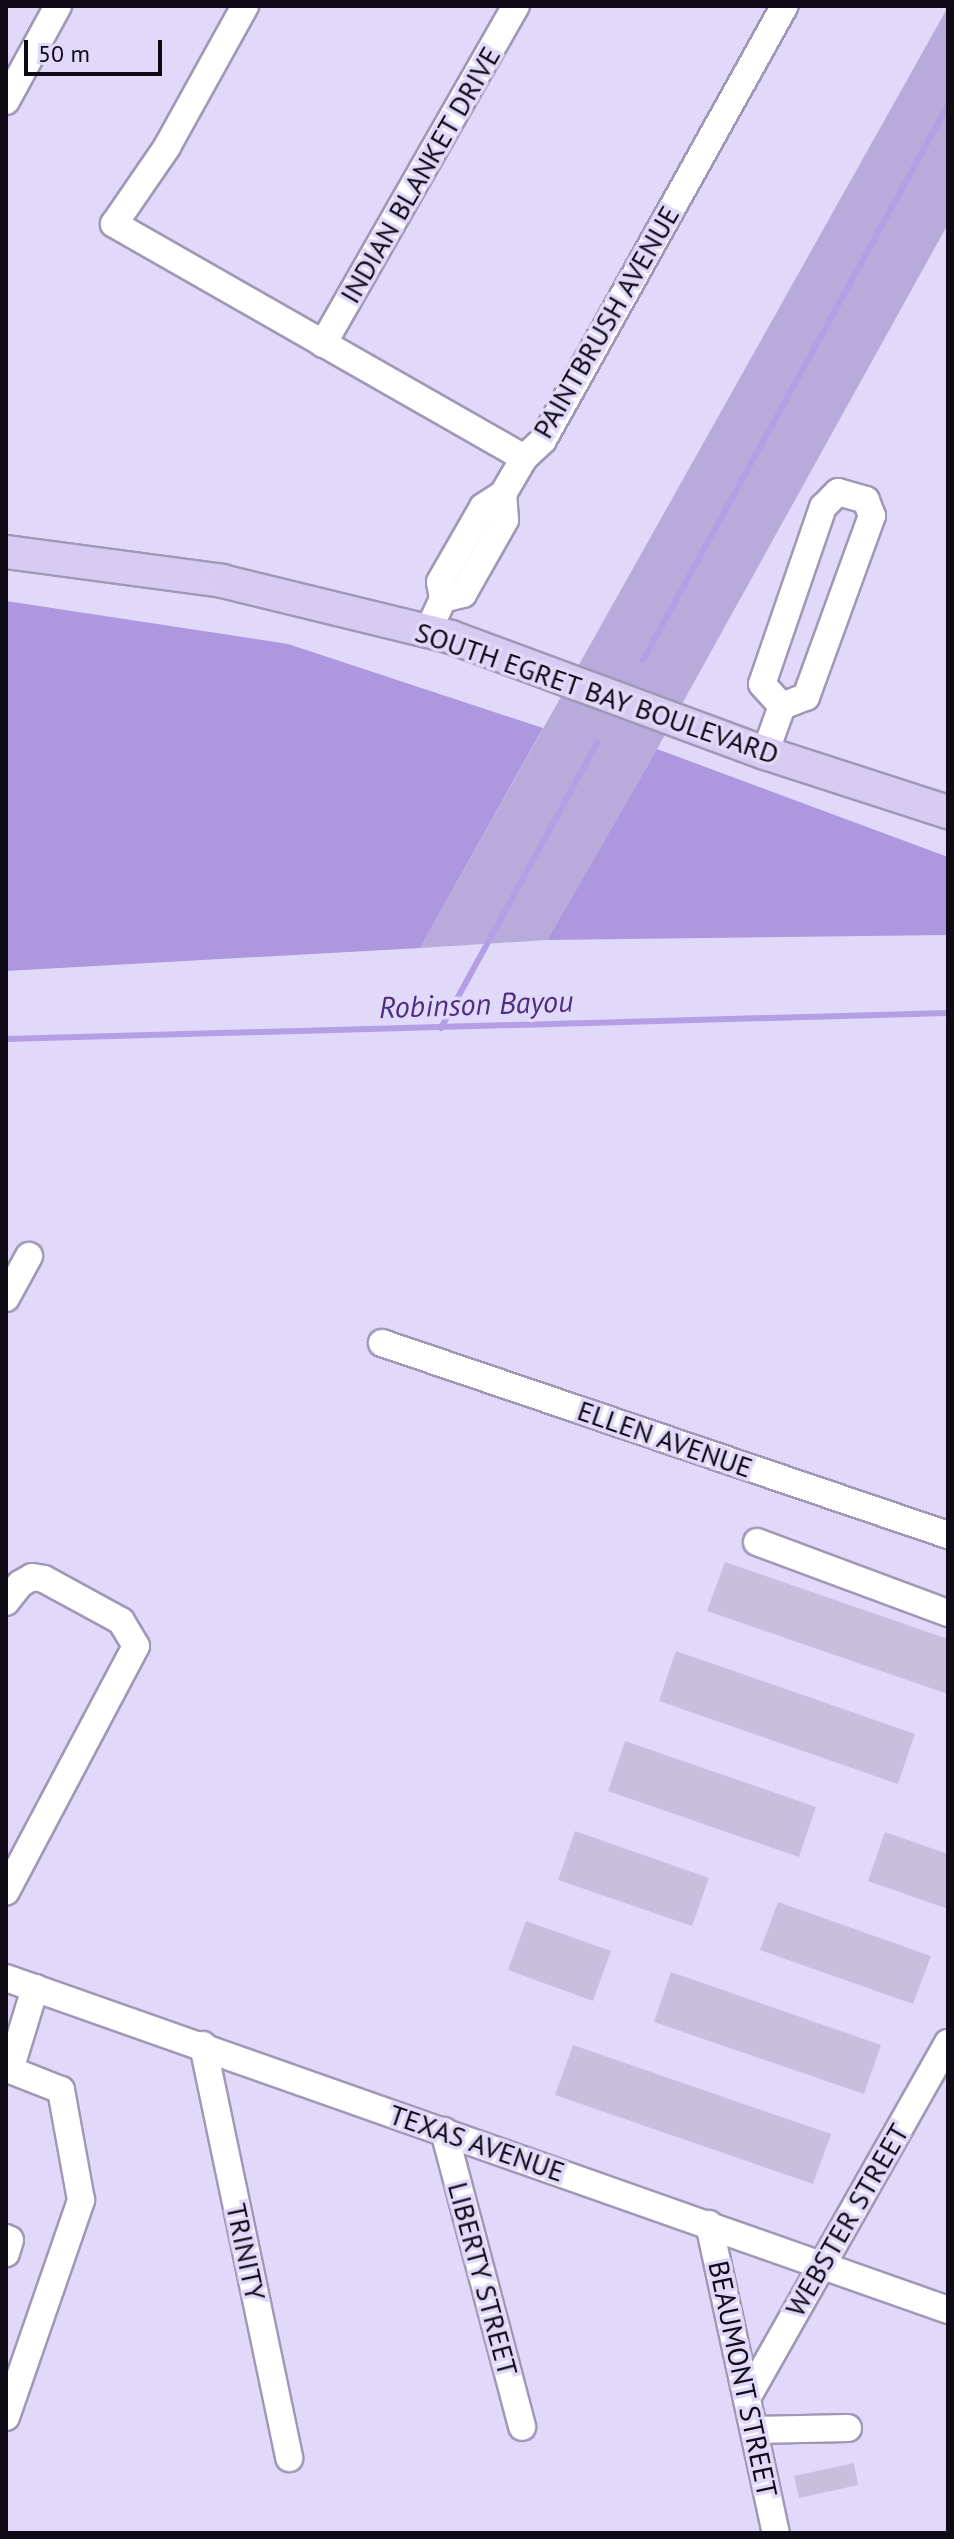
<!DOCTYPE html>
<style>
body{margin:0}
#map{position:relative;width:954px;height:2539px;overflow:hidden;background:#e1d9f9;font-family:"PT Sans",sans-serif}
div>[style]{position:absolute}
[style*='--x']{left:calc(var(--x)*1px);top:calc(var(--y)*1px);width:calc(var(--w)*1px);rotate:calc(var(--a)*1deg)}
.green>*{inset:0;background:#b8aadb}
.forest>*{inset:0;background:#ad97de}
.stream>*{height:6px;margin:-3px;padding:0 3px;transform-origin:3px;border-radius:3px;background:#b49ee5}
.building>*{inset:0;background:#c8bfdf}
.roads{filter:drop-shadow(2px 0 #a098b6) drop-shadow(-2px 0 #a098b6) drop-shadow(0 2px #a098b6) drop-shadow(0 -2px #a098b6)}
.minor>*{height:26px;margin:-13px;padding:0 13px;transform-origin:13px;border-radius:13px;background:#fff}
.major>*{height:32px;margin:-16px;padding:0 16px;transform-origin:16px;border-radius:16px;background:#d7cbf1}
span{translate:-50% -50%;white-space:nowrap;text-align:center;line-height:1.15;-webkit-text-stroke:7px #e1d9f9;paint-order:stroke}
.street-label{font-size:28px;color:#0e0b16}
.water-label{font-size:30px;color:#4f2e81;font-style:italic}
.frame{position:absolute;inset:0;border:8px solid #0e0b16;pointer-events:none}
.scale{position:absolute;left:24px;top:40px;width:138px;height:36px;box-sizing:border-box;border:4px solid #0e0b16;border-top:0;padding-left:10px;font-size:24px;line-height:28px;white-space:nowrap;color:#0e0b16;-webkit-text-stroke:6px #e1d9f9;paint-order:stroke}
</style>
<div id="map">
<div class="green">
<i style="clip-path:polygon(948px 7px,948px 224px,657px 749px,547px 940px,420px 948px)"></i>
</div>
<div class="forest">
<i style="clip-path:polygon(6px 601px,288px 644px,543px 728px,420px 948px,6px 971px)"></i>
<i style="clip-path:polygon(657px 749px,948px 857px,948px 935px,547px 940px)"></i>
</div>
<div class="stream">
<i style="--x:643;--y:660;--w:633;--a:-61.21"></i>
<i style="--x:441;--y:1028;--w:325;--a:-61.3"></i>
<i style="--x:6;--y:1039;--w:942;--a:-1.58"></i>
</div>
<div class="building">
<i style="clip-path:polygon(725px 1562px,948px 1639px,948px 1694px,707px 1611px)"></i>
<i style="clip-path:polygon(676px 1651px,915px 1734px,898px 1784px,659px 1701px)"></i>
<i style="clip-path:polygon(625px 1741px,816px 1807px,799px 1857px,608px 1791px)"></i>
<i style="clip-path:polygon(575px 1831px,709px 1878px,692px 1926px,558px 1880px)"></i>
<i style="clip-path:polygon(885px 1832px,948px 1854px,948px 1909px,868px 1881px)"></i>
<i style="clip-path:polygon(778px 1902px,931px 1956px,913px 2004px,760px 1950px)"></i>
<i style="clip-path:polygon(526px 1921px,611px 1951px,593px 2001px,508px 1970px)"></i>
<i style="clip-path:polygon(671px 1972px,881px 2045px,864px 2094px,654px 2022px)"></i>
<i style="clip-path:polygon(573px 2045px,831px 2134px,813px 2184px,555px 2095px)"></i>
<i style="clip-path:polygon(854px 2463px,858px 2485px,799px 2498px,794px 2476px)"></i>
</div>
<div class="roads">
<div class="minor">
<i style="--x:245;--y:6;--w:161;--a:119"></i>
<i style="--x:167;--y:147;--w:93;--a:124.5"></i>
<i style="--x:114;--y:224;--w:472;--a:29.7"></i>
<i style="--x:6;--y:101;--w:108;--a:-61.3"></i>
<i style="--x:323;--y:344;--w:389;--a:-60.3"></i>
<i style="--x:443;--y:599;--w:21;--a:-14"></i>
<i style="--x:463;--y:594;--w:85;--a:-60.4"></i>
<i style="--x:505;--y:520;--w:26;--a:-94"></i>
<i style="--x:428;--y:631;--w:35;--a:-65"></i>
<i style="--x:443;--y:599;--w:17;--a:-100"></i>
<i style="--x:440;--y:582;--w:86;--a:-60.2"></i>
<i style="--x:483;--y:507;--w:24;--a:-33"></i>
<i style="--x:503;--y:494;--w:42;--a:-59.7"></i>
<i style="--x:524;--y:458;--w:26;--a:-43"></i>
<i style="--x:543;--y:440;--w:497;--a:-60.9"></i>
<i style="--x:765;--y:753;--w:50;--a:-70.1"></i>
<i style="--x:782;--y:706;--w:26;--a:-21"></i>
<i style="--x:806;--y:697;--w:193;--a:-70"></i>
<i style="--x:872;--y:516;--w:17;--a:-111"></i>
<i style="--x:866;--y:500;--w:29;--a:-164"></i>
<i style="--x:838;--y:492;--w:21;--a:135"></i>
<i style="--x:823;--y:507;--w:187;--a:109"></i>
<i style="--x:762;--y:684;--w:30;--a:48"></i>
<i style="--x:6;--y:1298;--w:48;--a:-61.3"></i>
<i style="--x:382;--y:1343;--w:598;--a:18.74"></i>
<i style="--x:757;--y:1542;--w:204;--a:20.4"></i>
<i style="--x:6;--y:1602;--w:23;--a:-52"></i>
<i style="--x:20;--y:1584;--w:14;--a:-30"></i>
<i style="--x:32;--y:1577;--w:12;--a:9"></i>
<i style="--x:44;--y:1579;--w:88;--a:28.6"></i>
<i style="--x:121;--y:1621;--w:29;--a:59"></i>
<i style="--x:136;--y:1646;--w:278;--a:117.9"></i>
<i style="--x:6;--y:1978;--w:999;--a:19.41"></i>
<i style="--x:203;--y:2045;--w:422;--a:78.2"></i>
<i style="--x:444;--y:2131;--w:306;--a:75.2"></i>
<i style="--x:709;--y:2224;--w:316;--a:77.8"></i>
<i style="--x:6;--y:2238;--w:4;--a:27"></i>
<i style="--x:10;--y:2240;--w:14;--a:107"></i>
<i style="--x:747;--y:2398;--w:408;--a:-60.5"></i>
<i style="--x:6;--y:2417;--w:230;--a:-70.9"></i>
<i style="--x:81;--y:2200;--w:112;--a:-100.3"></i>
<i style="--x:61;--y:2090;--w:55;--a:-158.6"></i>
<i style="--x:10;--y:2070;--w:86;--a:-73"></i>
<i style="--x:754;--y:2430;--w:94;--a:-1.2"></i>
</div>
<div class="major">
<i style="--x:6;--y:552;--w:218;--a:7.6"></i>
<i style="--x:222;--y:581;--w:236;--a:13.7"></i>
<i style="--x:451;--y:637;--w:335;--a:20.3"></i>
<i style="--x:765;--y:753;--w:192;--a:17.9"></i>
</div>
</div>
<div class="street-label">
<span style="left:420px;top:175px;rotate:-60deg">INDIAN BLANKET DRIVE</span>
<span style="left:606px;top:322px;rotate:-60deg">PAINTBRUSH AVENUE</span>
<span style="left:597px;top:693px;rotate:19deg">SOUTH EGRET BAY BOULEVARD</span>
<span style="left:665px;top:1439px;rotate:19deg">ELLEN AVENUE</span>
<span style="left:477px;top:2143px;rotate:19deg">TEXAS AVENUE</span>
<span style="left:847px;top:2220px;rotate:-60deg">WEBSTER STREET</span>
<span style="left:246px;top:2252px;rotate:78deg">TRINITY</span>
<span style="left:483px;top:2279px;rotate:75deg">LIBERTY STREET</span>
<span style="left:743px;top:2379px;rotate:78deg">BEAUMONT STREET</span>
</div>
<div class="water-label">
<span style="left:476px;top:1004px;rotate:-2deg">Robinson Bayou</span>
</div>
<div class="frame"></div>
<div class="scale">50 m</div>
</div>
